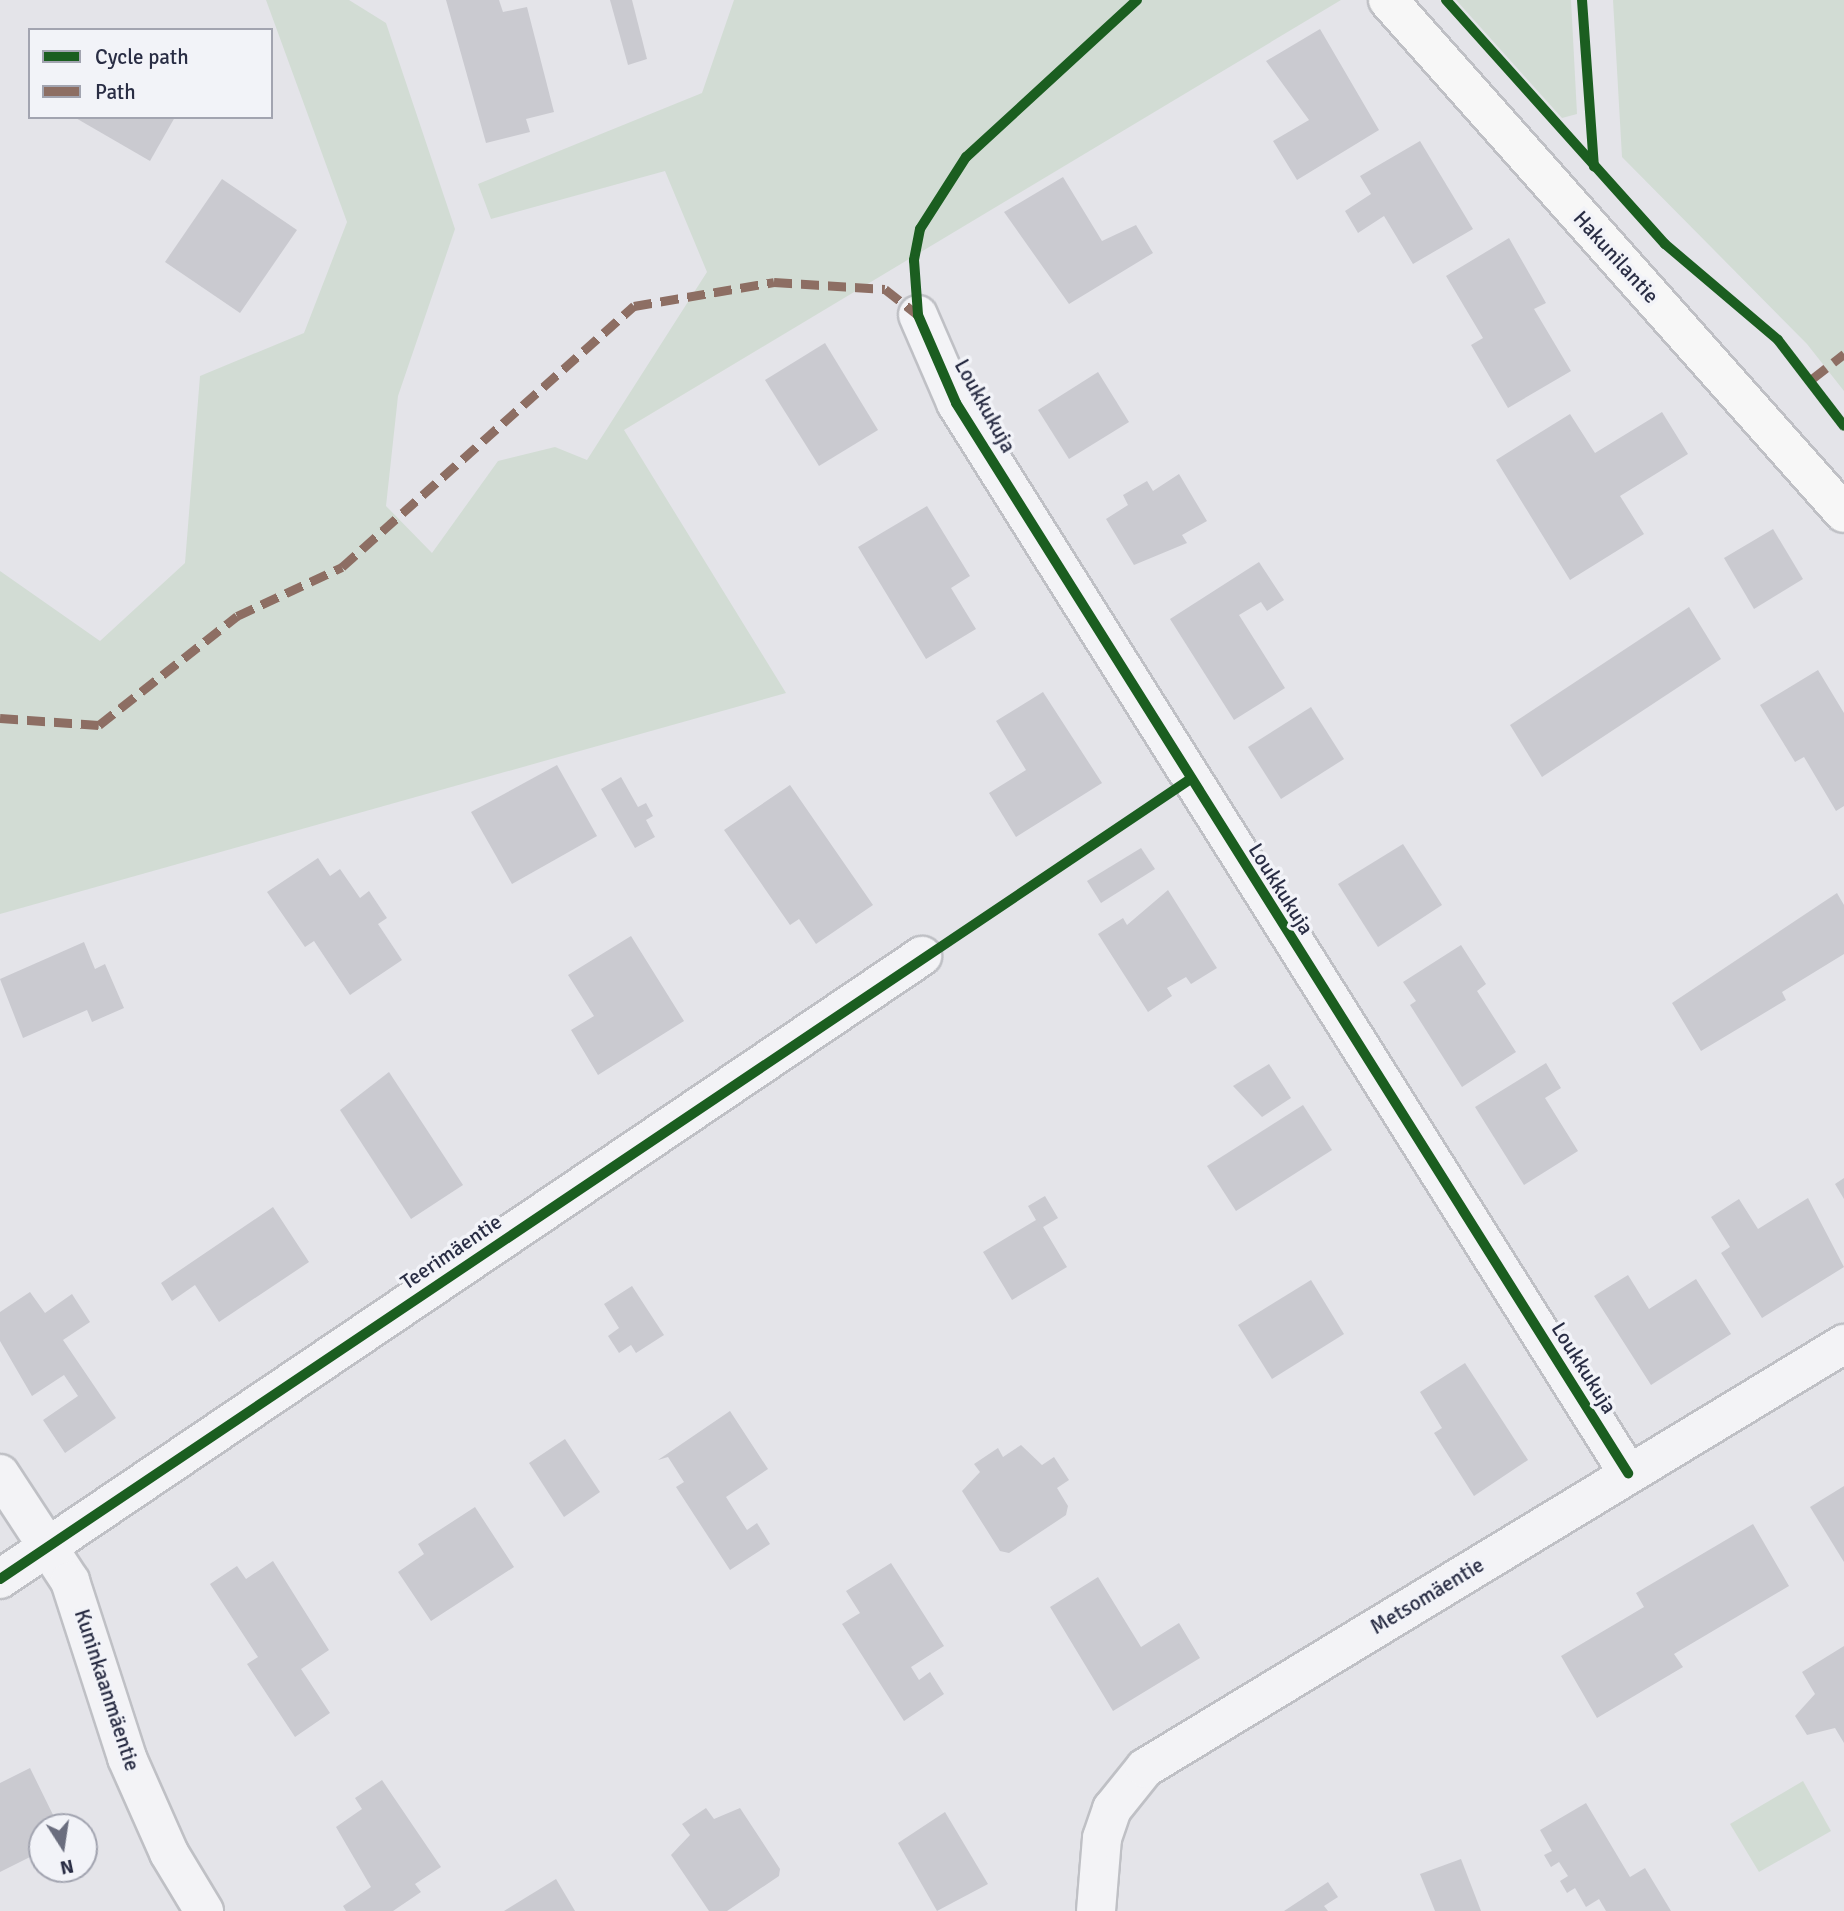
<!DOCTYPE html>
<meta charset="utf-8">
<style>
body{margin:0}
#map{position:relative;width:1844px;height:1911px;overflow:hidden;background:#e4e4e9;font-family:Signika,sans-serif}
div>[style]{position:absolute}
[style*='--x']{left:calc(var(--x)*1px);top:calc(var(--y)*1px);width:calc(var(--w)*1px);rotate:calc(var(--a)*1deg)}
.green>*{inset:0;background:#d2dcd4}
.building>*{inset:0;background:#cacad0}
.roads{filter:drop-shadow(2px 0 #bfc0c5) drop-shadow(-2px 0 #bfc0c5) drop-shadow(0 2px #bfc0c5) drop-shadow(0 -2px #bfc0c5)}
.street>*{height:38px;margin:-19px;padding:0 19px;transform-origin:19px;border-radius:19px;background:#f3f3f6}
.secondary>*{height:38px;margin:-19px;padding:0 19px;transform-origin:19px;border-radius:19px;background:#f7f7f7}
.quiet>*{height:9px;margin-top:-4.5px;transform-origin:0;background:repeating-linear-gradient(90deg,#8d6e63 0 18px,transparent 0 27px)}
.cycleway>*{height:10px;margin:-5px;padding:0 5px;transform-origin:5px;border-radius:5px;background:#1b5e20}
span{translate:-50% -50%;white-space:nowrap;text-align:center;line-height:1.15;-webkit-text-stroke:7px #f2f3f8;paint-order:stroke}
.street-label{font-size:21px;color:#292d44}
.legend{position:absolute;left:28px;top:28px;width:245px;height:91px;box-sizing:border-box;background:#f2f3f8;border:2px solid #a2a4b0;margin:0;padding:9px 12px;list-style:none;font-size:21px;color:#292d44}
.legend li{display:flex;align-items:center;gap:14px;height:35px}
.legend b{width:35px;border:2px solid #a2a4b0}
.north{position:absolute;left:28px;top:1813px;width:70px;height:70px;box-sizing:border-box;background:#f2f3f8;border:2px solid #a2a4b0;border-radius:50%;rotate:168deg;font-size:19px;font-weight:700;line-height:28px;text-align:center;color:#292d44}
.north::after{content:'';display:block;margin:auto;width:24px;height:32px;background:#6a6d7e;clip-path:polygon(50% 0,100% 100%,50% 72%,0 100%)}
</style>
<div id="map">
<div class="green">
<i style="clip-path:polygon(266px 0,349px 0,386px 23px,455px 229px,398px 396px,386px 506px,432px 553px,498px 461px,555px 447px,587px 460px,707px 272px,665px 171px,491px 219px,478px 184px,702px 93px,734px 0,1341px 0,624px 430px,786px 693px,0 914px,0 571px,100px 641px,185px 563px,200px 376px,304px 333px,347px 222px)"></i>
<i style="clip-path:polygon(1456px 0,1571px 0,1577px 114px,1562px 118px)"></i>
<i style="clip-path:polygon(1613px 0,1844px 0,1844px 391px,1807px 344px,1622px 157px)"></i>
<i style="clip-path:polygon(1803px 1781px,1831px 1831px,1759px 1872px,1730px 1824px)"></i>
</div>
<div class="building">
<i style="clip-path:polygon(446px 0,499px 0,503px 12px,527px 7px,554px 112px,526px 119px,530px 132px,486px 143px)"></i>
<i style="clip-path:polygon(610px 0,632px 0,647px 59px,628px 65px)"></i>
<i style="clip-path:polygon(1320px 29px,1379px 130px,1297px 180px,1273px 141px,1309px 120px,1266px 61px)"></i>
<i style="clip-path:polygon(74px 117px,175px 117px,150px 161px)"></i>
<i style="clip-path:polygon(1420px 141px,1473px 229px,1413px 264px,1384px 216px,1358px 233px,1345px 211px,1371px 194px,1360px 176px)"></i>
<i style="clip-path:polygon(1063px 177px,1102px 241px,1136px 225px,1153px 253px,1069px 304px,1004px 212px)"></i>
<i style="clip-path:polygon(222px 179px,297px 230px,240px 313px,165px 262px)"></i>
<i style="clip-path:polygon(1509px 238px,1546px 303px,1534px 309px,1571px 371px,1508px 408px,1471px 345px,1483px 338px,1446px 276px)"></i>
<i style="clip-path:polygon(825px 343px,878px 430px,819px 466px,765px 380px)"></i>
<i style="clip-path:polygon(1098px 372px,1129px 422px,1069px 459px,1038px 410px)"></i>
<i style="clip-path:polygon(1662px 412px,1688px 454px,1620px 496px,1644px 534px,1570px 580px,1496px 460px,1570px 414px,1595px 453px)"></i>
<i style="clip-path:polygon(1179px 474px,1207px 521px,1182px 535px,1187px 543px,1134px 565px,1106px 519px,1128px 505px,1123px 495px,1147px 481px,1153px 491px)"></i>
<i style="clip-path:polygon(927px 506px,970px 576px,951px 588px,976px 629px,926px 659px,858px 547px)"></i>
<i style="clip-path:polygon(1773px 529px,1803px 579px,1754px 609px,1724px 558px)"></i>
<i style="clip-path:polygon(1259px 562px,1284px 600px,1267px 611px,1261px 602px,1239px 615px,1285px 688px,1234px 720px,1170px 619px)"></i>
<i style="clip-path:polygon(1689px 607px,1721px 659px,1542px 777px,1510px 725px)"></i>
<i style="clip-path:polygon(1818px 670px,1844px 713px,1844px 806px,1836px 811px,1804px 757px,1795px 762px,1760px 705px)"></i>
<i style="clip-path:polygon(1043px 692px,1102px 783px,1016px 837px,989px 793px,1026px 770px,996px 721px)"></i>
<i style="clip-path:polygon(1311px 707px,1344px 759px,1281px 799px,1248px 747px)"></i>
<i style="clip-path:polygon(557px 765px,597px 836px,512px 884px,471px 812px)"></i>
<i style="clip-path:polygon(621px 777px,638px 807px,646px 803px,653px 816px,646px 820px,655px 837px,635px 848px,601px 789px)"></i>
<i style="clip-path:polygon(790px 785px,873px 905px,816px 944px,799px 919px,790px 925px,724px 830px)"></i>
<i style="clip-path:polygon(1403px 844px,1442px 905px,1378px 947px,1338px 884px)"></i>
<i style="clip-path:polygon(1141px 848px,1155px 869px,1101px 903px,1087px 881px)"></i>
<i style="clip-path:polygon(318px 858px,330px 876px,340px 869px,360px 898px,369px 891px,387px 918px,378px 924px,402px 960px,350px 995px,314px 941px,305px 947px,267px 892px)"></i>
<i style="clip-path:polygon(1168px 890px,1217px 968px,1191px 984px,1186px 977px,1167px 988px,1172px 996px,1148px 1012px,1098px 934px,1123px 918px,1127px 925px)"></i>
<i style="clip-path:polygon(1837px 893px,1844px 905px,1844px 954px,1782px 992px,1786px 1000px,1701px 1051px,1672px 1003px)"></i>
<i style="clip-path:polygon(631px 936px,684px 1021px,598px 1075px,571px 1030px,594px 1016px,568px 975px)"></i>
<i style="clip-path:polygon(84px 942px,95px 969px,105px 964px,124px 1008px,92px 1022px,87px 1010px,23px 1038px,0 979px)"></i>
<i style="clip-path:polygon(1461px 945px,1486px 984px,1477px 991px,1516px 1052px,1462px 1087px,1410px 1005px,1416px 1001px,1403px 982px)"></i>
<i style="clip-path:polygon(1546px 1063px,1561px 1088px,1545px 1098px,1578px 1151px,1524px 1185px,1475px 1107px)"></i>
<i style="clip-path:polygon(1269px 1064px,1291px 1098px,1262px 1117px,1233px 1086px)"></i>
<i style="clip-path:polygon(389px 1072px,463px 1185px,411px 1219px,340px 1110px)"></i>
<i style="clip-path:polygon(1303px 1105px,1332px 1150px,1236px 1211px,1207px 1166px)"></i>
<i style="clip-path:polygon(1844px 1178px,1844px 1199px,1835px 1184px)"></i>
<i style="clip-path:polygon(1045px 1196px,1058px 1218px,1043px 1227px,1067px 1267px,1012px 1300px,983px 1252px,1036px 1220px,1028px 1206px)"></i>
<i style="clip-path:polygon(1808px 1198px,1844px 1267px,1762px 1318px,1721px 1253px,1730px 1247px,1711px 1217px,1739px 1199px,1758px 1229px)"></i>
<i style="clip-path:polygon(273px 1207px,309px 1262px,219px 1322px,195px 1285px,172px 1301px,161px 1283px)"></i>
<i style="clip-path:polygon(1628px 1275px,1649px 1309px,1696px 1279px,1731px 1334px,1651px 1385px,1594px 1296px)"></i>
<i style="clip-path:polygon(1311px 1280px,1344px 1334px,1272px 1379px,1238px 1325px)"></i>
<i style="clip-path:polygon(632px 1286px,664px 1335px,636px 1353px,631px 1345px,619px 1353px,608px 1336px,619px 1328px,604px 1304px)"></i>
<i style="clip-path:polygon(30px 1292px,45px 1313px,72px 1294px,90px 1322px,63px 1340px,116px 1418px,65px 1453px,43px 1420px,78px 1396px,64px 1375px,32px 1396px,0 1341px,0 1312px)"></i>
<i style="clip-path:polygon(1465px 1363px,1528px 1460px,1474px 1496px,1434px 1433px,1442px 1428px,1420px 1392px)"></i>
<i style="clip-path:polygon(730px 1411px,768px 1469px,726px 1497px,747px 1530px,757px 1523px,770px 1544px,730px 1570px,676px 1487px,684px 1482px,668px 1457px,658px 1460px)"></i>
<i style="clip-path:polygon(565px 1439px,600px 1492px,564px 1517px,529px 1463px)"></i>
<i style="clip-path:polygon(1021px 1445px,1042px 1465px,1054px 1457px,1069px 1480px,1057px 1488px,1068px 1506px,1066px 1515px,1009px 1553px,1000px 1551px,962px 1491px,980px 1472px,974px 1464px,998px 1448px,1003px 1457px)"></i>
<i style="clip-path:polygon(1844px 1486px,1844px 1562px,1810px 1507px)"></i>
<i style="clip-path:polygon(475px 1507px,514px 1567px,431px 1621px,398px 1572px,424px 1554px,418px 1544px)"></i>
<i style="clip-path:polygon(1753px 1524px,1789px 1586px,1674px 1654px,1683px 1667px,1597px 1718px,1561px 1656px,1644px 1607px,1636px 1593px)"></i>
<i style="clip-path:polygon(273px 1561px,329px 1650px,301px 1669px,330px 1713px,295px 1737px,247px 1664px,258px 1657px,210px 1584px,237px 1566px,246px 1579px)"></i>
<i style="clip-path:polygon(891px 1563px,944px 1646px,911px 1667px,919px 1680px,930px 1672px,944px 1694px,904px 1721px,842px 1624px,860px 1613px,846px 1591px)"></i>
<i style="clip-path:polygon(1098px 1577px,1141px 1647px,1179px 1623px,1200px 1658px,1113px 1711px,1050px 1607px)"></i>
<i style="clip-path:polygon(1844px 1646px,1844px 1743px,1835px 1728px,1807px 1735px,1795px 1716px,1815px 1694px,1802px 1672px)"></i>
<i style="clip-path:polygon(30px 1768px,59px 1827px,42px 1827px,42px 1851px,0 1872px,0 1783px)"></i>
<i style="clip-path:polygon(382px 1780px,441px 1867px,415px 1884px,421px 1892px,393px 1911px,346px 1911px,343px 1906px,371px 1887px,336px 1827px,362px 1809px,355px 1798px)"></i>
<i style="clip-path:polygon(1586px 1803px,1630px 1877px,1645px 1868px,1671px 1911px,1606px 1911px,1599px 1899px,1586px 1907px,1575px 1888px,1567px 1893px,1560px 1881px,1568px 1876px,1559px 1862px,1551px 1867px,1544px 1855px,1552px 1851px,1540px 1830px)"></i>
<i style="clip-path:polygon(706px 1808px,714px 1819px,740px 1808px,780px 1869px,779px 1876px,727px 1911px,709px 1911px,671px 1855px,690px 1835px,682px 1824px)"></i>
<i style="clip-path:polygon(945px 1812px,988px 1884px,937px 1911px,898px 1843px)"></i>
<i style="clip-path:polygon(1461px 1859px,1481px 1911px,1435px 1911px,1420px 1874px)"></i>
<i style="clip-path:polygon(556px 1879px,575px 1911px,504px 1911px)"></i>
<i style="clip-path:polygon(1328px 1882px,1338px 1897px,1324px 1906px,1328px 1911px,1284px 1911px)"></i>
</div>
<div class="roads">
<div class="street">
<i style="--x:918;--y:315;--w:96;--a:66.6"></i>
<i style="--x:956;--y:403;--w:1264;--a:57.87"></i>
<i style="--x:0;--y:1474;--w:128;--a:56.8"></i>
<i style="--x:70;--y:1581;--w:186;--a:72.1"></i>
<i style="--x:127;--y:1758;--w:104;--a:66.1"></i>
<i style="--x:169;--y:1853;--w:68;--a:58.9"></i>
<i style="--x:0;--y:1579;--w:1113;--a:-34.05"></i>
<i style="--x:1096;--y:1911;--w:73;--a:-85.3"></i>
<i style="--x:1102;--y:1838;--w:31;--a:-71"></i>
<i style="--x:1112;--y:1809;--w:53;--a:-51.2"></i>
<i style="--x:1145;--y:1768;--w:818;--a:-31.24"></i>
</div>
<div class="secondary">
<i style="--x:1388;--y:0;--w:686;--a:48.37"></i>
</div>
</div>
<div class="quiet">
<i style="--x:1812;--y:379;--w:41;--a:-38"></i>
<i style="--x:0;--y:718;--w:99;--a:4"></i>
<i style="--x:99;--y:725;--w:176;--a:-38.3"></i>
<i style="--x:237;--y:616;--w:116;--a:-25"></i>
<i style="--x:342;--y:567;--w:392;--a:-41.8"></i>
<i style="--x:634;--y:306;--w:142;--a:-9.7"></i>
<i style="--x:774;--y:282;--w:111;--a:3.6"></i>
<i style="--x:885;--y:289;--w:42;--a:38.2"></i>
</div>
<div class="cycleway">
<i style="--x:1137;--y:0;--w:232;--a:137.4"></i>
<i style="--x:966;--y:157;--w:85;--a:122.6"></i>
<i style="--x:920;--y:229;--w:32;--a:101"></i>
<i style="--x:914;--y:260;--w:55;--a:85.8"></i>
<i style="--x:918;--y:315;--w:96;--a:66.6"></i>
<i style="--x:956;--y:403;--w:1264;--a:57.87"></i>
<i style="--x:1446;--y:0;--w:328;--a:48.1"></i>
<i style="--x:1665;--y:244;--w:148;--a:40.3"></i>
<i style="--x:1778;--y:340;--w:108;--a:52.5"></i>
<i style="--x:1582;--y:0;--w:167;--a:85.9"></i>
<i style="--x:0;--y:1579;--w:1433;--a:-33.9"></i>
</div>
<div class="street-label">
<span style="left:1616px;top:257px;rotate:48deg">Hakunilantie</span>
<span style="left:985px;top:406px;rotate:61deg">Loukkukuja</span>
<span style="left:1281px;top:889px;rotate:58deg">Loukkukuja</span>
<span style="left:451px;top:1252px;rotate:-34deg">Teerimäentie</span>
<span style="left:1584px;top:1368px;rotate:58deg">Loukkukuja</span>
<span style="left:1427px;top:1596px;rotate:-31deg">Metsomäentie</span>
<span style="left:107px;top:1690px;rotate:72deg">Kuninkaanmäentie</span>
</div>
<ul class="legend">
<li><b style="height:9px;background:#1b5e20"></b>Cycle path</li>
<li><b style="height:9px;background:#8d6e63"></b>Path</li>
</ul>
<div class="north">N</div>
</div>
